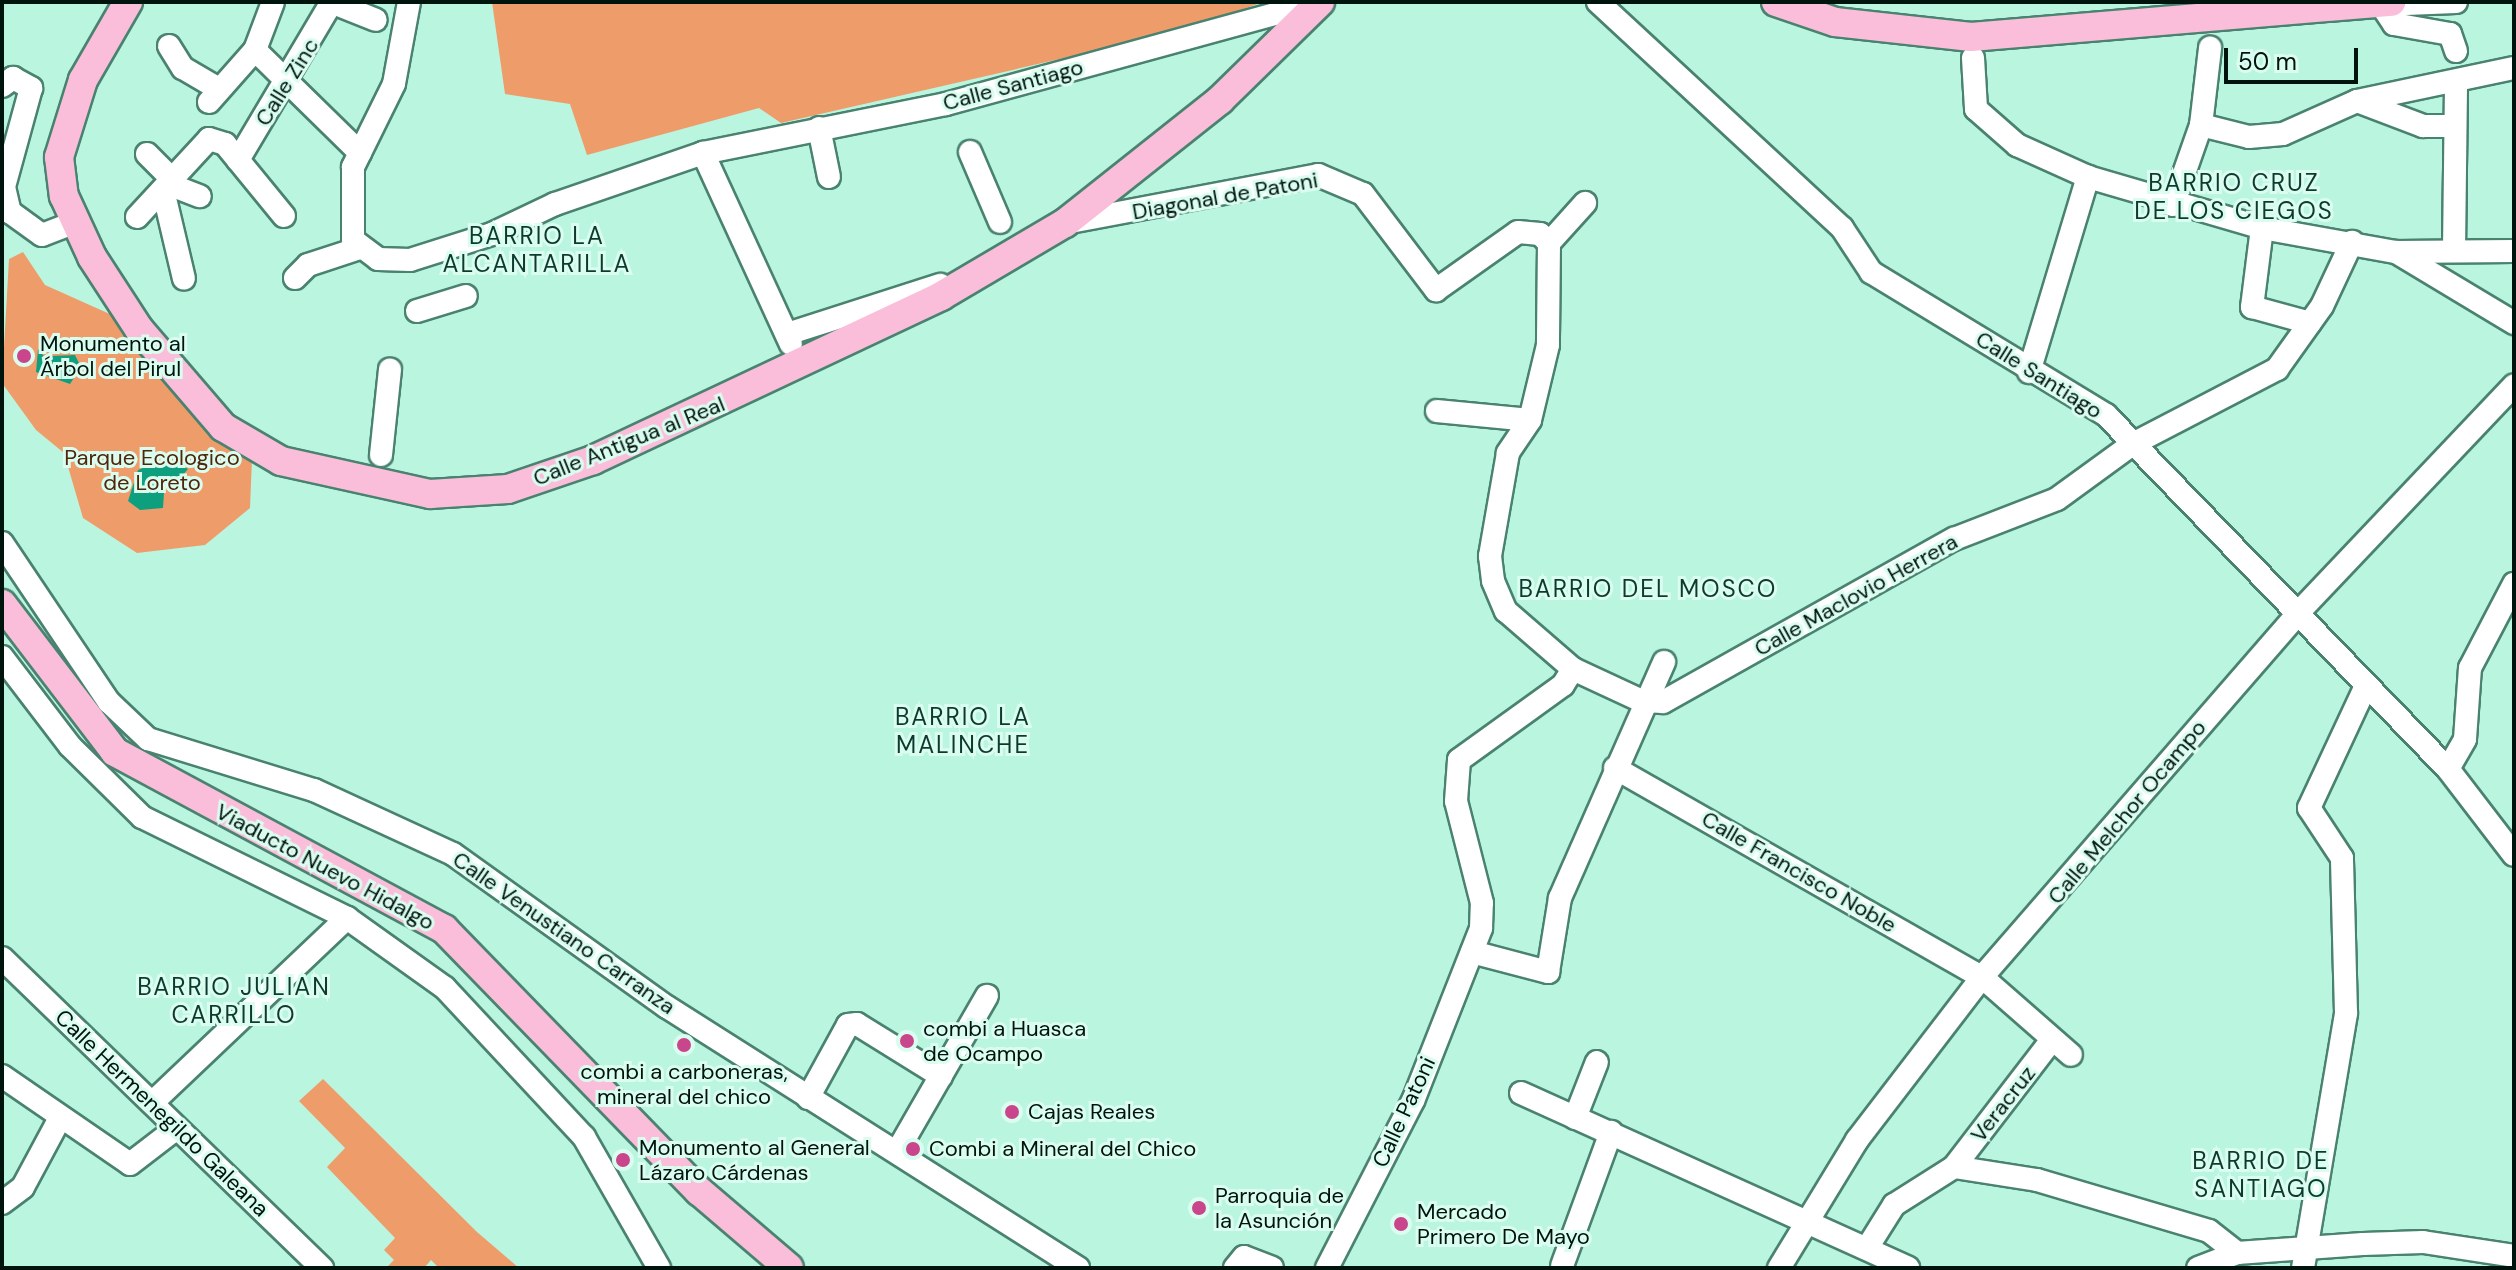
<!DOCTYPE html>
<meta charset="utf-8">
<style>
body{margin:0}
#map{position:relative;width:2516px;height:1270px;overflow:hidden;background:#baf5e0;font-family:"DM Sans",sans-serif}
div>[style]{position:absolute}
[style*='--x']{left:calc(var(--x)*1px);top:calc(var(--y)*1px);width:calc(var(--w)*1px);rotate:calc(var(--a)*1deg)}
.green>*{inset:0;background:#ef9c6b}
.water>*{inset:0;background:#0e9f7e}
.roads{filter:drop-shadow(2px 0 #4a8270) drop-shadow(-2px 0 #4a8270) drop-shadow(0 2px #4a8270) drop-shadow(0 -2px #4a8270)}
.minor>*{height:22px;margin:-11px;padding:0 11px;transform-origin:11px;border-radius:11px;background:#fff}
.major>*{height:28px;margin:-14px;padding:0 14px;transform-origin:14px;border-radius:14px;background:#fbbeda}
.dots>*{width:22px;height:22px;translate:-50% -50%;box-sizing:border-box;border:4px solid #dafdf0;border-radius:50%}
span{translate:-50% -50%;white-space:nowrap;text-align:center;line-height:1.15;-webkit-text-stroke:6px #dafdf0;paint-order:stroke}
.street-label{font-size:22px;color:#00140e}
.poi-label{font-size:22px;color:#00140e}
.left{translate:0 -50%;text-align:left}
.park-label{font-size:22px;color:#4f260a}
.neighbourhood-label{font-size:24px;color:#0d3a2e;letter-spacing:2px}
.frame{position:absolute;inset:0;border:4px solid #00140e;pointer-events:none}
.scale{position:absolute;left:2224px;top:48px;width:134px;height:36px;box-sizing:border-box;border:4px solid #00140e;border-top:0;padding-left:10px;font-size:24px;line-height:28px;white-space:nowrap;color:#00140e;-webkit-text-stroke:6px #dafdf0;paint-order:stroke}
</style>
<div id="map">
<div class="green">
<i style="clip-path:polygon(492px 2px,1263px 2px,1182px 31px,781px 123px,759px 108px,587px 155px,570px 104px,505px 94px)"></i>
<i style="clip-path:polygon(23px 252px,45px 285px,112px 315px,172px 391px,199px 405px,252px 459px,250px 508px,205px 545px,137px 553px,83px 518px,64px 453px,36px 430px,2px 383px,9px 259px)"></i>
<i style="clip-path:polygon(323px 1079px,477px 1232px,519px 1268px,439px 1268px,431px 1260px,424px 1268px,386px 1268px,394px 1260px,384px 1250px,395px 1238px,327px 1167px,345px 1148px,299px 1101px)"></i>
</div>
<div class="water">
<i style="clip-path:polygon(38px 349px,52px 366px,51px 356px,75px 355px,81px 367px,70px 384px,36px 372px)"></i>
<i style="clip-path:polygon(168px 458px,188px 469px,176px 483px,165px 478px,163px 508px,140px 510px,128px 501px,138px 470px)"></i>
</div>
<div class="roads">
<div class="minor">
<i style="--x:331;--y:2;--w:48;--a:21.8"></i>
<i style="--x:409;--y:2;--w:83;--a:100.4"></i>
<i style="--x:394;--y:84;--w:93;--a:116.3"></i>
<i style="--x:353;--y:167;--w:73;--a:90"></i>
<i style="--x:353;--y:240;--w:31;--a:37"></i>
<i style="--x:378;--y:259;--w:32;--a:2"></i>
<i style="--x:410;--y:260;--w:86;--a:-17.6"></i>
<i style="--x:492;--y:234;--w:70;--a:-25.5"></i>
<i style="--x:555;--y:204;--w:157;--a:-19"></i>
<i style="--x:703;--y:153;--w:248;--a:-11.4"></i>
<i style="--x:946;--y:104;--w:388;--a:-15.3"></i>
<i style="--x:1598;--y:2;--w:333;--a:42.8"></i>
<i style="--x:1842;--y:228;--w:53;--a:56.6"></i>
<i style="--x:1871;--y:272;--w:275;--a:31.3"></i>
<i style="--x:2106;--y:415;--w:492;--a:46"></i>
<i style="--x:2448;--y:769;--w:108;--a:52.5"></i>
<i style="--x:169;--y:46;--w:26;--a:58"></i>
<i style="--x:183;--y:68;--w:42;--a:30.3"></i>
<i style="--x:255;--y:50;--w:147;--a:44.4"></i>
<i style="--x:2456;--y:51;--w:18;--a:-109"></i>
<i style="--x:2450;--y:34;--w:57;--a:-169.9"></i>
<i style="--x:2394;--y:24;--w:23;--a:-124"></i>
<i style="--x:2381;--y:5;--w:75;--a:-2.3"></i>
<i style="--x:1973;--y:58;--w:51;--a:86.6"></i>
<i style="--x:1976;--y:109;--w:55;--a:41.3"></i>
<i style="--x:2017;--y:145;--w:78;--a:24.3"></i>
<i style="--x:2088;--y:177;--w:181;--a:16.3"></i>
<i style="--x:2262;--y:228;--w:136;--a:10.2"></i>
<i style="--x:2396;--y:252;--w:118;--a:-0.5"></i>
<i style="--x:2;--y:86;--w:14;--a:-36"></i>
<i style="--x:13;--y:78;--w:21;--a:29"></i>
<i style="--x:31;--y:88;--w:103;--a:105.3"></i>
<i style="--x:4;--y:187;--w:26;--a:77"></i>
<i style="--x:10;--y:212;--w:39;--a:36"></i>
<i style="--x:42;--y:235;--w:34;--a:-21"></i>
<i style="--x:2357;--y:101;--w:71;--a:20.7"></i>
<i style="--x:2423;--y:126;--w:30;--a:0"></i>
<i style="--x:209;--y:102;--w:69;--a:-48.5"></i>
<i style="--x:255;--y:50;--w:51;--a:-69.4"></i>
<i style="--x:2201;--y:125;--w:49;--a:14"></i>
<i style="--x:2249;--y:137;--w:34;--a:-5"></i>
<i style="--x:2283;--y:134;--w:81;--a:-24"></i>
<i style="--x:2357;--y:101;--w:160;--a:-11.9"></i>
<i style="--x:819;--y:128;--w:50;--a:78.5"></i>
<i style="--x:970;--y:152;--w:76;--a:66.8"></i>
<i style="--x:703;--y:153;--w:210;--a:65.3"></i>
<i style="--x:147;--y:154;--w:37;--a:45"></i>
<i style="--x:238;--y:160;--w:184;--a:-59.3"></i>
<i style="--x:168;--y:184;--w:34;--a:21"></i>
<i style="--x:163;--y:190;--w:91;--a:76.7"></i>
<i style="--x:2173;--y:205;--w:85;--a:-70.7"></i>
<i style="--x:2201;--y:125;--w:78;--a:-83.3"></i>
<i style="--x:137;--y:217;--w:106;--a:-47.3"></i>
<i style="--x:209;--y:139;--w:17;--a:17"></i>
<i style="--x:225;--y:144;--w:93;--a:50.7"></i>
<i style="--x:1065;--y:223;--w:258;--a:-10.7"></i>
<i style="--x:1318;--y:175;--w:49;--a:22.9"></i>
<i style="--x:1363;--y:194;--w:121;--a:52.8"></i>
<i style="--x:1436;--y:290;--w:100;--a:-35.3"></i>
<i style="--x:1518;--y:232;--w:22;--a:5"></i>
<i style="--x:1540;--y:234;--w:13;--a:45"></i>
<i style="--x:2262;--y:228;--w:80;--a:97.2"></i>
<i style="--x:2252;--y:307;--w:60;--a:15.4"></i>
<i style="--x:1549;--y:243;--w:102;--a:90.6"></i>
<i style="--x:1548;--y:345;--w:77;--a:103.5"></i>
<i style="--x:1530;--y:420;--w:40;--a:124"></i>
<i style="--x:1508;--y:453;--w:105;--a:99.9"></i>
<i style="--x:1490;--y:556;--w:25;--a:83"></i>
<i style="--x:1493;--y:581;--w:33;--a:67"></i>
<i style="--x:1506;--y:611;--w:89;--a:40.9"></i>
<i style="--x:1573;--y:669;--w:76;--a:24.9"></i>
<i style="--x:1642;--y:701;--w:21;--a:3"></i>
<i style="--x:1663;--y:702;--w:334;--a:-29.3"></i>
<i style="--x:1954;--y:539;--w:110;--a:-21.2"></i>
<i style="--x:2057;--y:499;--w:92;--a:-36.1"></i>
<i style="--x:2131;--y:445;--w:165;--a:-27.5"></i>
<i style="--x:2277;--y:369;--w:77;--a:-54.5"></i>
<i style="--x:2322;--y:306;--w:71;--a:-64.9"></i>
<i style="--x:1549;--y:243;--w:54;--a:-48"></i>
<i style="--x:2454;--y:250;--w:167;--a:-89.3"></i>
<i style="--x:2396;--y:252;--w:138;--a:31"></i>
<i style="--x:295;--y:278;--w:18;--a:-45"></i>
<i style="--x:308;--y:265;--w:55;--a:-18.1"></i>
<i style="--x:417;--y:311;--w:51;--a:-17"></i>
<i style="--x:787;--y:334;--w:161;--a:-17.8"></i>
<i style="--x:2029;--y:372;--w:204;--a:-73.2"></i>
<i style="--x:1437;--y:411;--w:93;--a:5.5"></i>
<i style="--x:381;--y:455;--w:86;--a:-84"></i>
<i style="--x:2;--y:543;--w:192;--a:56.1"></i>
<i style="--x:109;--y:702;--w:54;--a:43.5"></i>
<i style="--x:148;--y:739;--w:174;--a:17.1"></i>
<i style="--x:314;--y:790;--w:153;--a:24.7"></i>
<i style="--x:453;--y:854;--w:263;--a:35.6"></i>
<i style="--x:667;--y:1007;--w:487;--a:32.4"></i>
<i style="--x:2;--y:657;--w:112;--a:52.6"></i>
<i style="--x:70;--y:746;--w:101;--a:44.6"></i>
<i style="--x:142;--y:817;--w:229;--a:26.2"></i>
<i style="--x:347;--y:918;--w:120;--a:35.5"></i>
<i style="--x:445;--y:988;--w:204;--a:47"></i>
<i style="--x:584;--y:1137;--w:151;--a:60.2"></i>
<i style="--x:1615;--y:768;--w:422;--a:29.7"></i>
<i style="--x:1982;--y:977;--w:118;--a:41.2"></i>
<i style="--x:2448;--y:769;--w:34;--a:-60"></i>
<i style="--x:2465;--y:739;--w:71;--a:-86"></i>
<i style="--x:2470;--y:668;--w:95;--a:-62.4"></i>
<i style="--x:1472;--y:952;--w:79;--a:14.7"></i>
<i style="--x:1548;--y:972;--w:75;--a:-80.8"></i>
<i style="--x:1560;--y:898;--w:258;--a:-66.2"></i>
<i style="--x:2;--y:958;--w:446;--a:44.1"></i>
<i style="--x:2;--y:1076;--w:155;--a:34.5"></i>
<i style="--x:130;--y:1164;--w:59;--a:-37.5"></i>
<i style="--x:1521;--y:1093;--w:425;--a:24.3"></i>
<i style="--x:808;--y:1098;--w:83;--a:-61.3"></i>
<i style="--x:848;--y:1025;--w:9;--a:-6"></i>
<i style="--x:857;--y:1024;--w:99;--a:31.8"></i>
<i style="--x:152;--y:1103;--w:269;--a:-43.5"></i>
<i style="--x:1575;--y:1118;--w:60;--a:-68.6"></i>
<i style="--x:898;--y:1150;--w:178;--a:-60"></i>
<i style="--x:1954;--y:1167;--w:84;--a:8.9"></i>
<i style="--x:2037;--y:1180;--w:179;--a:16.5"></i>
<i style="--x:2209;--y:1231;--w:36;--a:38"></i>
<i style="--x:2;--y:1203;--w:26;--a:-37"></i>
<i style="--x:23;--y:1187;--w:76;--a:-61.8"></i>
<i style="--x:1867;--y:1248;--w:51;--a:-57.9"></i>
<i style="--x:1894;--y:1205;--w:71;--a:-32.3"></i>
<i style="--x:1954;--y:1167;--w:159;--a:-52.4"></i>
<i style="--x:1562;--y:1266;--w:143;--a:-69.9"></i>
<i style="--x:1235;--y:1268;--w:14;--a:-51"></i>
<i style="--x:1244;--y:1257;--w:30;--a:21"></i>
<i style="--x:1327;--y:1268;--w:188;--a:-62.8"></i>
<i style="--x:1413;--y:1101;--w:186;--a:-68.5"></i>
<i style="--x:1481;--y:928;--w:25;--a:-88"></i>
<i style="--x:1482;--y:903;--w:105;--a:-104.3"></i>
<i style="--x:1456;--y:801;--w:41;--a:-85.8"></i>
<i style="--x:1459;--y:760;--w:128;--a:-35.8"></i>
<i style="--x:1563;--y:685;--w:19;--a:-58"></i>
<i style="--x:1779;--y:1268;--w:150;--a:-58.6"></i>
<i style="--x:1857;--y:1140;--w:205;--a:-52.5"></i>
<i style="--x:1982;--y:977;--w:481;--a:-49"></i>
<i style="--x:2297;--y:614;--w:315;--a:-46.5"></i>
<i style="--x:2198;--y:1268;--w:42;--a:-21"></i>
<i style="--x:2237;--y:1253;--w:126;--a:-4.1"></i>
<i style="--x:2363;--y:1244;--w:60;--a:-1.9"></i>
<i style="--x:2423;--y:1242;--w:92;--a:8.7"></i>
<i style="--x:2303;--y:1268;--w:259;--a:-80.4"></i>
<i style="--x:2346;--y:1013;--w:155;--a:-91.5"></i>
<i style="--x:2342;--y:858;--w:60;--a:-123.4"></i>
<i style="--x:2309;--y:808;--w:135;--a:-65"></i>
</div>
<div class="major">
<i style="--x:128;--y:2;--w:90;--a:120"></i>
<i style="--x:83;--y:80;--w:81;--a:107.3"></i>
<i style="--x:59;--y:157;--w:39;--a:83"></i>
<i style="--x:64;--y:196;--w:67;--a:65.3"></i>
<i style="--x:92;--y:257;--w:86;--a:56.9"></i>
<i style="--x:139;--y:329;--w:129;--a:49.4"></i>
<i style="--x:223;--y:427;--w:67;--a:30.4"></i>
<i style="--x:281;--y:461;--w:153;--a:12.5"></i>
<i style="--x:430;--y:494;--w:78;--a:-3.7"></i>
<i style="--x:508;--y:489;--w:90;--a:-18.8"></i>
<i style="--x:593;--y:460;--w:385;--a:-25.2"></i>
<i style="--x:941;--y:296;--w:144;--a:-30.5"></i>
<i style="--x:1065;--y:223;--w:198;--a:-38.4"></i>
<i style="--x:1220;--y:100;--w:140;--a:-44.4"></i>
<i style="--x:1776;--y:2;--w:62;--a:18.7"></i>
<i style="--x:1835;--y:22;--w:137;--a:6.3"></i>
<i style="--x:1971;--y:37;--w:422;--a:-4.8"></i>
<i style="--x:2;--y:604;--w:186;--a:52.6"></i>
<i style="--x:115;--y:752;--w:374;--a:28.3"></i>
<i style="--x:444;--y:929;--w:366;--a:45.8"></i>
<i style="--x:699;--y:1191;--w:118;--a:40.5"></i>
</div>
</div>
<div class="dots">
<i style="left:24px;top:356px;background:#c9458c"></i>
<i style="left:907px;top:1041px;background:#c9458c"></i>
<i style="left:684px;top:1045px;background:#c9458c"></i>
<i style="left:1012px;top:1112px;background:#c9458c"></i>
<i style="left:913px;top:1149px;background:#c9458c"></i>
<i style="left:623px;top:1160px;background:#c9458c"></i>
<i style="left:1199px;top:1208px;background:#c9458c"></i>
<i style="left:1401px;top:1224px;background:#c9458c"></i>
</div>
<div class="street-label">
<span style="left:287px;top:82px;rotate:-58deg">Calle Zinc</span>
<span style="left:1013px;top:85px;rotate:-15deg">Calle Santiago</span>
<span style="left:1225px;top:196px;rotate:-10deg">Diagonal de Patoni</span>
<span style="left:2039px;top:375px;rotate:32deg">Calle Santiago</span>
<span style="left:629px;top:441px;rotate:-22deg">Calle Antigua al Real</span>
<span style="left:1856px;top:595px;rotate:-29deg">Calle Maclovio Herrera</span>
<span style="left:2127px;top:812px;rotate:-50deg">Calle Melchor Ocampo</span>
<span style="left:325px;top:867px;rotate:28deg">Viaducto Nuevo Hidalgo</span>
<span style="left:1799px;top:872px;rotate:30deg">Calle Francisco Noble</span>
<span style="left:564px;top:933px;rotate:35deg">Calle Venustiano Carranza</span>
<span style="left:2003px;top:1104px;rotate:-52deg">Veracruz</span>
<span style="left:1404px;top:1112px;rotate:-65deg">Calle Patoni</span>
<span style="left:162px;top:1113px;rotate:44deg">Calle Hermenegildo Galeana</span>
</div>
<div class="poi-label">
<span class="left" style="left:40px;top:356px">Monumento al<br>Árbol del Pirul</span>
<span class="left" style="left:923px;top:1041px">combi a Huasca<br>de Ocampo</span>
<span style="left:684px;top:1084px">combi a carboneras,<br>mineral del chico</span>
<span class="left" style="left:1028px;top:1112px">Cajas Reales</span>
<span class="left" style="left:639px;top:1160px">Monumento al General<br>Lázaro Cárdenas</span>
<span class="left" style="left:929px;top:1149px">Combi a Mineral del Chico</span>
<span class="left" style="left:1215px;top:1208px">Parroquia de<br>la Asunción</span>
<span class="left" style="left:1417px;top:1224px">Mercado<br>Primero De Mayo</span>
</div>
<div class="park-label">
<span style="left:152px;top:470px">Parque Ecologico<br>de Loreto</span>
</div>
<div class="neighbourhood-label">
<span style="left:2234px;top:197px">BARRIO CRUZ<br>DE LOS CIEGOS</span>
<span style="left:537px;top:250px">BARRIO LA<br>ALCANTARILLA</span>
<span style="left:1648px;top:589px">BARRIO DEL MOSCO</span>
<span style="left:963px;top:731px">BARRIO LA<br>MALINCHE</span>
<span style="left:234px;top:1001px">BARRIO JULIAN<br>CARRILLO</span>
<span style="left:2261px;top:1175px">BARRIO DE<br>SANTIAGO</span>
</div>
<div class="frame"></div>
<div class="scale">50 m</div>
</div>
